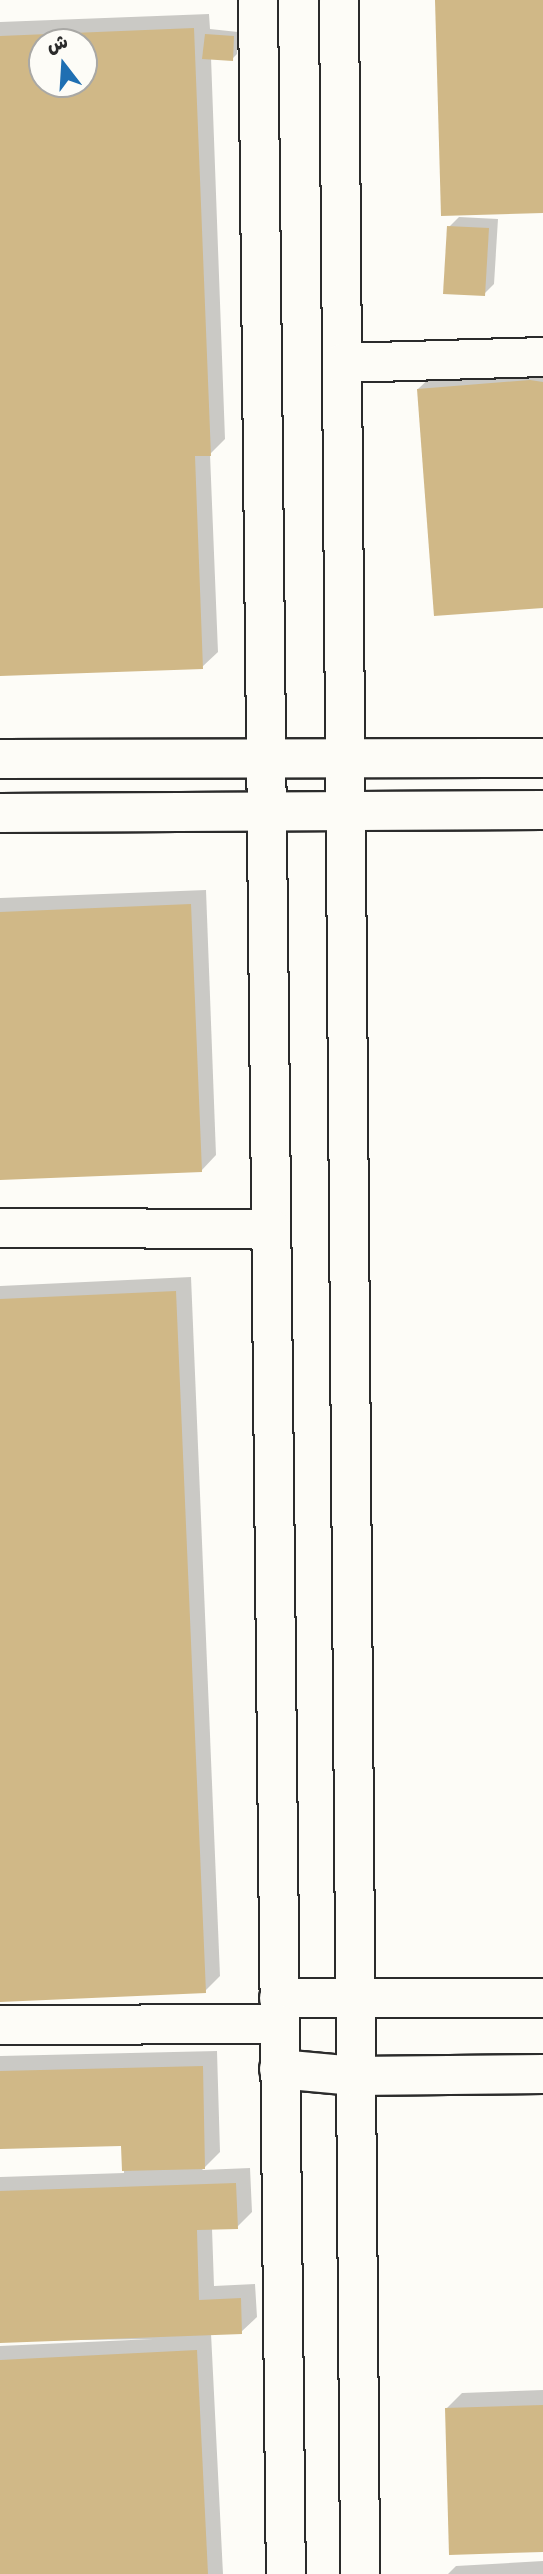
<!DOCTYPE html>
<meta charset="utf-8">
<style>
body{margin:0}
#map{position:relative;width:543px;height:2574px;overflow:hidden;background:#fdfcf7;font-family:Kalam,"Playpen Sans Arabic",sans-serif}
div>[style]{position:absolute}
[style*='--x']{left:calc(var(--x)*1px);top:calc(var(--y)*1px);width:calc(var(--w)*1px);rotate:calc(var(--a)*1deg)}
.shadow>*{inset:0;background:#0003}
.building>*{inset:0;background:#d0b887}
.roads{filter:drop-shadow(2px 0 #2b2b2b) drop-shadow(-2px 0 #2b2b2b) drop-shadow(0 2px #2b2b2b) drop-shadow(0 -2px #2b2b2b)}
.minor>*{height:38px;margin:-19px;padding:0 19px;transform-origin:19px;border-radius:19px;background:#fdfcf7}
span{translate:-50% -50%;white-space:nowrap;text-align:center;line-height:1.15;-webkit-text-stroke:7px #fdfcf7;paint-order:stroke}
.north{position:absolute;left:28px;top:28px;width:70px;height:70px;box-sizing:border-box;background:#fdfcf7;border:2px solid #a9a8a5;border-radius:50%;rotate:343deg;font-size:19px;font-weight:700;line-height:28px;text-align:center;color:#2b2b2b}
.north::after{content:'';display:block;margin:auto;width:24px;height:32px;background:#1f6fb2;clip-path:polygon(50% 0,100% 100%,50% 72%,0 100%)}
</style>
<div id="map">
<div class="shadow">
<i style="clip-path:polygon(evenodd,209px 14px,210px 29px,238px 32px,237px 54px,232px 59px,211px 57px,225px 439px,210px 454px,218px 652px,202px 667px,0 675px,0 22px,209px 14px,42px 42px,84px 42px,84px 84px,42px 84px,42px 42px)"></i>
<i style="clip-path:polygon(459px 217px,498px 219px,494px 284px,484px 294px,449px 227px)"></i>
<i style="clip-path:polygon(543px 368px,543px 606px,418px 389px,434px 374px)"></i>
<i style="clip-path:polygon(206px 890px,216px 1155px,201px 1171px,0 1179px,0 898px)"></i>
<i style="clip-path:polygon(191px 1277px,220px 1976px,205px 1991px,0 2000px,0 1286px)"></i>
<i style="clip-path:polygon(217px 2051px,220px 2152px,202px 2170px,250px 2168px,252px 2212px,237px 2227px,212px 2228px,214px 2286px,255px 2284px,257px 2317px,241px 2332px,211px 2333px,223px 2574px,0 2574px,0 2346px,153px 2339px,0 2341px,0 2177px,124px 2173px,123px 2144px,0 2147px,0 2056px)"></i>
<i style="clip-path:polygon(543px 2390px,543px 2550px,447px 2408px,462px 2393px)"></i>
<i style="clip-path:polygon(543px 2561px,543px 2574px,448px 2574px,456px 2566px)"></i>
</div>
<div class="building">
<i style="clip-path:polygon(435px 0,543px 0,543px 213px,441px 216px)"></i>
<i style="clip-path:polygon(evenodd,194px 28px,211px 456px,195px 456px,203px 669px,0 676px,0 36px,194px 28px,42px 42px,84px 42px,84px 84px,42px 84px,42px 42px)"></i>
<i style="clip-path:polygon(205px 34px,234px 36px,233px 61px,202px 59px)"></i>
<i style="clip-path:polygon(447px 226px,489px 228px,485px 296px,443px 294px)"></i>
<i style="clip-path:polygon(530px 380px,543px 382px,543px 608px,434px 616px,417px 389px)"></i>
<i style="clip-path:polygon(191px 904px,202px 1172px,0 1180px,0 912px)"></i>
<i style="clip-path:polygon(176px 1291px,206px 1993px,0 2002px,0 1299px)"></i>
<i style="clip-path:polygon(203px 2066px,205px 2169px,122px 2171px,121px 2146px,0 2149px,0 2071px)"></i>
<i style="clip-path:polygon(236px 2183px,238px 2229px,197px 2230px,199px 2300px,241px 2298px,242px 2334px,0 2343px,0 2191px)"></i>
<i style="clip-path:polygon(197px 2350px,208px 2574px,0 2574px,0 2360px)"></i>
<i style="clip-path:polygon(543px 2405px,543px 2552px,449px 2555px,445px 2408px)"></i>
</div>
<div class="roads">
<div class="minor">
<i style="--x:258;--y:0;--w:2574;--a:89.38"></i>
<i style="--x:339;--y:0;--w:2574;--a:89.53"></i>
<i style="--x:342;--y:363;--w:201;--a:-1.7"></i>
<i style="--x:0;--y:759;--w:543;--a:-0.11"></i>
<i style="--x:0;--y:813;--w:543;--a:-0.32"></i>
<i style="--x:0;--y:1228;--w:271;--a:0.2"></i>
<i style="--x:279;--y:1998;--w:264;--a:0"></i>
<i style="--x:0;--y:2025;--w:279;--a:-0.2"></i>
<i style="--x:279;--y:2069;--w:76;--a:5.3"></i>
<i style="--x:355;--y:2076;--w:188;--a:-0.6"></i>
</div>
</div>
<div class="north">ش</div>
</div>
